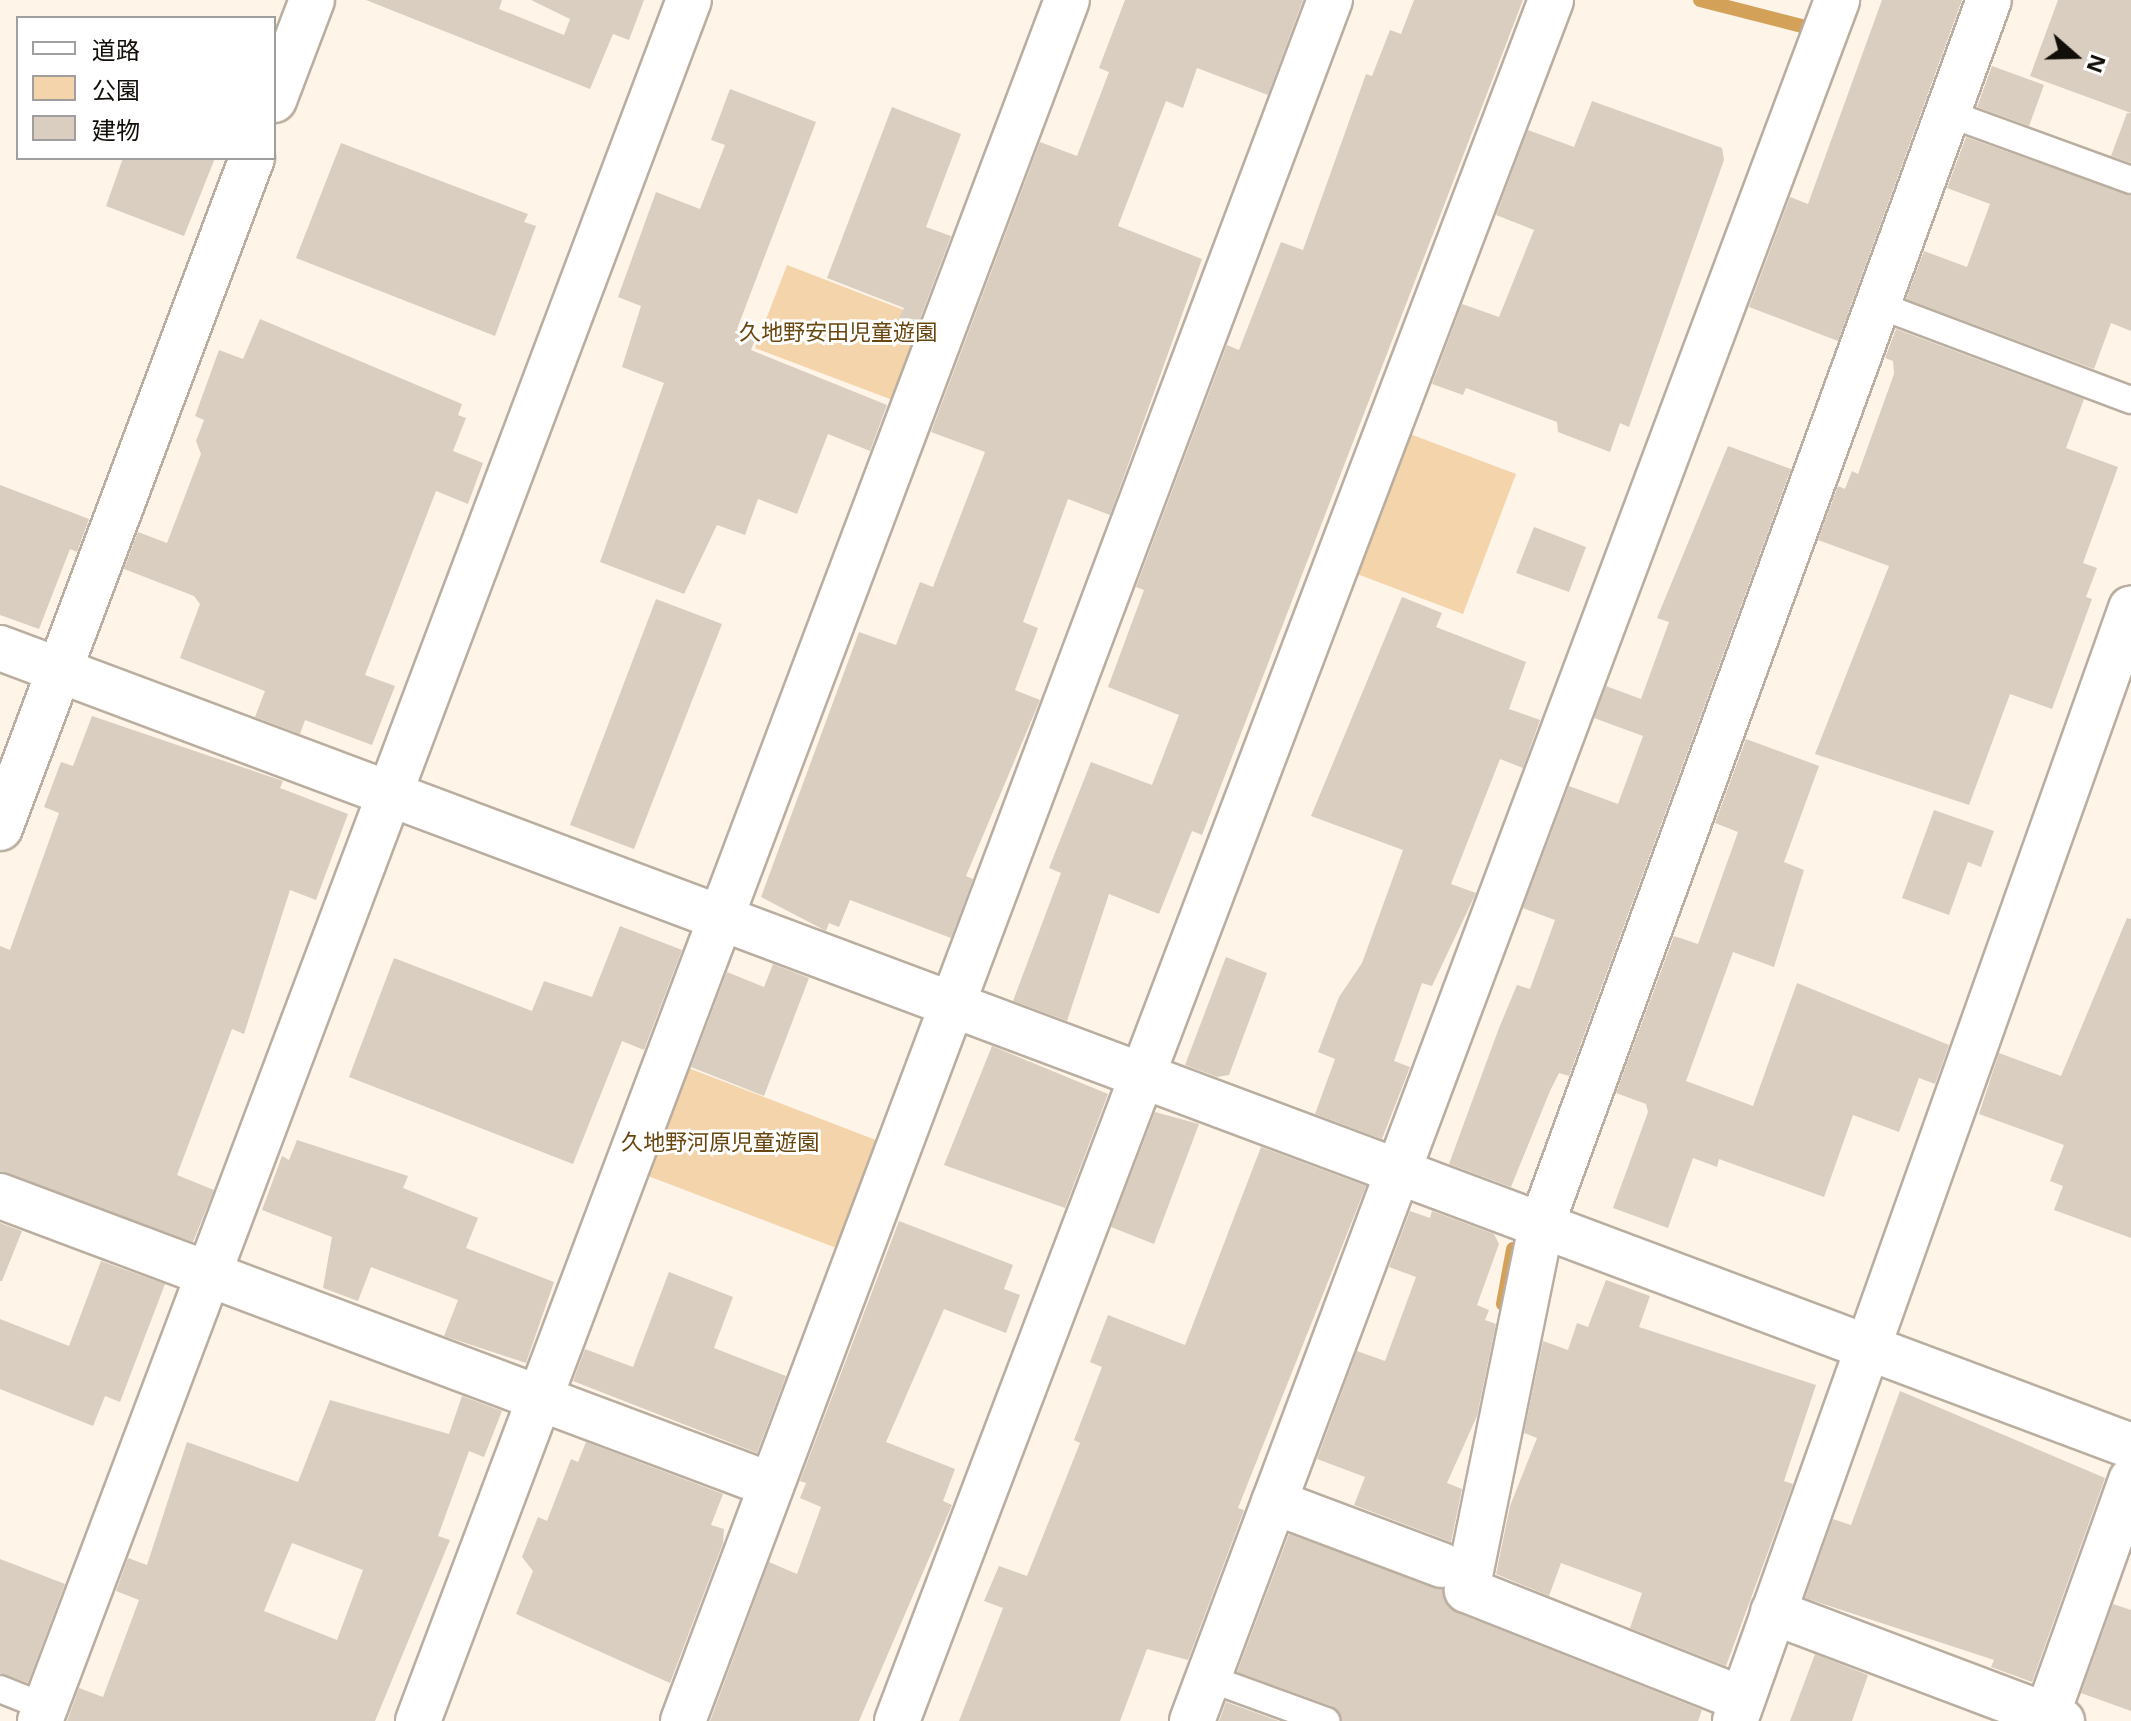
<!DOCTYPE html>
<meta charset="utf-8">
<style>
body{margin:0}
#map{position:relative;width:2131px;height:1721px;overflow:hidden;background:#fef4e8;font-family:"Noto Sans","Noto Sans JP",sans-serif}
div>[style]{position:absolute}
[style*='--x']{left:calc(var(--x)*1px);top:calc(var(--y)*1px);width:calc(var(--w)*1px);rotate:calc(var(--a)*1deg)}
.green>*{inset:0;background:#f4d4aa}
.stream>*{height:14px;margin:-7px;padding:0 7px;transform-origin:7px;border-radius:7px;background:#d4a159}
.building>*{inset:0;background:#d9cebf}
.roads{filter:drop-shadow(2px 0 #baaea0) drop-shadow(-2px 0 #baaea0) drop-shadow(0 2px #baaea0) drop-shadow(0 -2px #baaea0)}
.lane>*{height:26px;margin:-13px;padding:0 13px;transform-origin:13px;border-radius:13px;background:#fff}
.street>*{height:44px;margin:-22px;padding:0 22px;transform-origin:22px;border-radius:22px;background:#fff}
.secondary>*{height:44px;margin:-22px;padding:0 22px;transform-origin:22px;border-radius:22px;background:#fff}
span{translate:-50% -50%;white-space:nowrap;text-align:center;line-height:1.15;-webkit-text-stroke:6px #fff;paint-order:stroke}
.park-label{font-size:22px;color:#69460e}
.legend{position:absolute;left:16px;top:16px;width:260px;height:144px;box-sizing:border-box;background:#fff;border:2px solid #a09f9d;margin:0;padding:10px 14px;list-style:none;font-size:24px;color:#120e09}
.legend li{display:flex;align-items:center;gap:16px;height:40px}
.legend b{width:40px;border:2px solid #a09f9d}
.north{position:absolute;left:2035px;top:16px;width:80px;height:80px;-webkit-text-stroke:6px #fff;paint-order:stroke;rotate:110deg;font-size:22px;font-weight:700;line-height:32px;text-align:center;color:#120e09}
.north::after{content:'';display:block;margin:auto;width:28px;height:36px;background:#120e09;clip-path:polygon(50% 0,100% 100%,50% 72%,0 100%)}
</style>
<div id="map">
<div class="green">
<i style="clip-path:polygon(787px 265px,930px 320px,898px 402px,755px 348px)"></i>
<i style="clip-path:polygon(1410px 434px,1516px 474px,1463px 614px,1357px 574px)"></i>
<i style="clip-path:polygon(683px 1066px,881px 1142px,839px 1249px,643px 1174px)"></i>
</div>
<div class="stream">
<i style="--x:1700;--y:0;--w:109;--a:14.3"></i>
<i style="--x:1503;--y:1304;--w:56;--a:-79.7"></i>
</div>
<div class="building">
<i style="clip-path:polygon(366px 0,502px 0,499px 9px,564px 35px,570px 19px,531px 0,644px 0,629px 40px,613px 34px,590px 89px)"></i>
<i style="clip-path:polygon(1125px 0,1303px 0,1268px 95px,1197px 68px,1183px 108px,1166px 101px,1118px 226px,1202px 259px,1110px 515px,1068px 499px,1023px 622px,1038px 628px,1015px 690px,1040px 700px,966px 876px,973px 879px,951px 938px,850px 900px,839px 927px,829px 923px,826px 931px,761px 897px,859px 632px,896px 645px,920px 582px,933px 587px,985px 452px,931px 432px,1040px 142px,1077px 156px,1109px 72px,1099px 68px)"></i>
<i style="clip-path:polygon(1414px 0,1523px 0,1202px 835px,1192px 831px,1159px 914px,1109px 894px,1067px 1021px,1013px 1001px,1061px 873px,1049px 868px,1091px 762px,1152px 785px,1179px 715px,1108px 687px,1144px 590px,1136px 587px,1227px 345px,1239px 350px,1281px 242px,1303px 250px,1366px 74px,1372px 76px,1390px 30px,1401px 34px)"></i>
<i style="clip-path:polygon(1882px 0,1962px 0,1838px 341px,1749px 307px,1790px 197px,1808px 204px)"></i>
<i style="clip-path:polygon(2058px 0,2131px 0,2131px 113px,2030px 76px)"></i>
<i style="clip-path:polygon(1992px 66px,2044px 85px,2029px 126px,1977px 107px)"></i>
<i style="clip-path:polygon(730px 89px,816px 122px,737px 329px,756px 337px,751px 350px,887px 405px,870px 451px,828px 434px,797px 514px,758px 499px,745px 535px,717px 525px,684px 594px,600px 562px,664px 383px,622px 367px,641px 306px,618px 297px,656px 192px,700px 209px,725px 145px,711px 140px)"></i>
<i style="clip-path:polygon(1592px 101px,1722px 148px,1724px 160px,1629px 427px,1620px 423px,1610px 452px,1558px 432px,1557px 422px,1466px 388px,1463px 395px,1432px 384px,1462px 304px,1499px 317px,1534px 230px,1496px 215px,1528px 130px,1574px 147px)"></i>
<i style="clip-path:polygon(892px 107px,961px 134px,926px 227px,951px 236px,917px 327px,898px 320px,904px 308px,827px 278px)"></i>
<i style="clip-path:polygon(2127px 113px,2131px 113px,2131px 163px,2111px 156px)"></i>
<i style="clip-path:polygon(1966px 137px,2131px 196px,2131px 331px,2111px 323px,2094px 369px,1906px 299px,1924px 251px,1967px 267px,1990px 204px,1947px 188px)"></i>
<i style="clip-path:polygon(341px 143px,528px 214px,524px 222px,536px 226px,495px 336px,296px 258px)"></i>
<i style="clip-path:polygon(123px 158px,215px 158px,184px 236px,106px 206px)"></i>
<i style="clip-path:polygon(260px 319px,462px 404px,458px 415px,466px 418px,453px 451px,483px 463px,468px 504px,436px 491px,365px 675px,395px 686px,372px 745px,305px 720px,300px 734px,255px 717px,265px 691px,180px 658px,200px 604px,194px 596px,124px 569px,138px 532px,167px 543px,201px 454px,196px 441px,204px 420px,195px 416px,219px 350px,243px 359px)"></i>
<i style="clip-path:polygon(1896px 329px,2084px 399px,2066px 448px,2118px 467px,2083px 563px,2097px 568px,2086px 597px,2092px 599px,2052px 709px,2010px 694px,1969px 805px,1815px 754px,1889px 566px,1818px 540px,1838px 486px,1845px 489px,1852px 471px,1858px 474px,1894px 374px,1893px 361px,1885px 358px)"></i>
<i style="clip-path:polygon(1728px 446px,1791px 469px,1569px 1076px,1559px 1073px,1550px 1091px,1511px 1187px,1449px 1164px,1499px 1028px,1517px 985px,1530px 989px,1555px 920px,1523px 908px,1569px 786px,1618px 804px,1643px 736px,1594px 718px,1606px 686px,1641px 699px,1669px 622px,1657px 618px)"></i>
<i style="clip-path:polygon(0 485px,89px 519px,77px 552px,70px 549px,39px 629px,0 615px)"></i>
<i style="clip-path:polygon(1534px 527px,1586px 547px,1569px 592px,1516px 573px)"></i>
<i style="clip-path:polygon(1402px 597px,1442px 613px,1436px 627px,1526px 662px,1509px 709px,1540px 720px,1523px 768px,1500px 759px,1451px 884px,1476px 893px,1432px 986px,1422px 983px,1394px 1061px,1410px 1067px,1382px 1139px,1315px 1114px,1335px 1059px,1318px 1052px,1339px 997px,1362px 963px,1403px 850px,1311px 816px)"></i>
<i style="clip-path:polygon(656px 599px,722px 624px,634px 849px,570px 825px)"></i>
<i style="clip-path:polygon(92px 716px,283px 781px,280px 788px,348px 814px,316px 900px,290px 890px,244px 1034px,232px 1029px,177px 1175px,214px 1190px,193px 1242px,0 1172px,0 946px,10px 950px,59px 813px,44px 807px,61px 762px,73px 766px)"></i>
<i style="clip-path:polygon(1746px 739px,1819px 766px,1784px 862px,1804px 870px,1774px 967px,1733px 952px,1686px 1081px,1753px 1106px,1797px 983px,1949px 1045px,1935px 1084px,1919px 1078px,1899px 1132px,1853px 1115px,1824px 1197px,1719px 1159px,1717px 1167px,1693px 1158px,1668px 1228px,1613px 1208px,1648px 1112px,1646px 1104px,1616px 1093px,1674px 936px,1698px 944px,1738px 832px,1715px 823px)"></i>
<i style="clip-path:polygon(1934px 810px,1994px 831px,1981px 867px,1968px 862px,1949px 915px,1902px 898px)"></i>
<i style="clip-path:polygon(2127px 918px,2131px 919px,2131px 1238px,2054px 1210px,2063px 1186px,2050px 1181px,2064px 1145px,1979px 1114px,1999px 1053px,2061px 1076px)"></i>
<i style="clip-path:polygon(620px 926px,682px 950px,644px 1050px,622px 1041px,573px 1164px,349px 1077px,394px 958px,532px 1011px,544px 981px,592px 997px)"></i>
<i style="clip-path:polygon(1226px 957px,1267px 973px,1229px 1075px,1217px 1077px,1185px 1065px)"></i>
<i style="clip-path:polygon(773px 964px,809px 978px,764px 1096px,691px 1067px,727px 972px,764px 987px)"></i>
<i style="clip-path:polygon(992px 1046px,1108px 1094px,1065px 1208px,944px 1165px)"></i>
<i style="clip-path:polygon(1155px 1112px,1199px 1124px,1154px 1244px,1111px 1227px)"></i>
<i style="clip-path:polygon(297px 1140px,408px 1176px,403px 1188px,478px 1218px,466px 1248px,554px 1282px,526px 1363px,444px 1336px,458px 1300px,371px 1267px,358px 1301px,323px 1288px,332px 1237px,262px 1210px,282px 1156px,289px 1160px)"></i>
<i style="clip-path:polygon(1261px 1147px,1366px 1186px,1238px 1508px,1244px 1510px,1188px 1660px,1147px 1649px,1120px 1721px,959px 1721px,1003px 1608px,984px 1601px,999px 1566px,1027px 1576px,1080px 1443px,1074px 1440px,1102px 1367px,1090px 1362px,1108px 1315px,1185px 1345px)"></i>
<i style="clip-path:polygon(1410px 1211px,1430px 1218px,1432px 1211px,1494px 1234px,1499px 1244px,1477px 1305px,1489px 1310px,1485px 1320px,1496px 1324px,1477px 1416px,1447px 1483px,1462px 1489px,1451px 1542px,1354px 1505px,1365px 1477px,1317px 1459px,1357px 1351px,1385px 1361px,1416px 1277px,1389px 1267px)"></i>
<i style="clip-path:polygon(899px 1221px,1013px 1265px,1004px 1289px,1020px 1295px,1006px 1333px,944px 1309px,886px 1442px,955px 1469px,943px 1501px,952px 1505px,859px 1721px,710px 1721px,769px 1562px,797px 1574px,821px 1507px,800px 1498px,806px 1483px,800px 1481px)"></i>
<i style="clip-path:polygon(0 1223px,22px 1231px,2px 1281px,0 1281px)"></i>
<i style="clip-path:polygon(101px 1261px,165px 1284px,120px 1402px,105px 1396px,93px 1426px,0 1389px,0 1319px,69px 1346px)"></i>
<i style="clip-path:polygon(669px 1272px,733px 1297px,714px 1348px,786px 1376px,757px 1453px,573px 1381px,585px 1349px,633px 1367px)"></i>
<i style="clip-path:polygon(1606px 1280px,1650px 1296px,1639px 1327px,1816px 1385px,1784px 1481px,1793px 1484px,1726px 1666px,1630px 1628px,1642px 1593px,1561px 1563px,1549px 1596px,1496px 1574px,1510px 1506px,1537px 1438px,1524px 1433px,1543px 1341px,1568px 1350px,1577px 1323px,1588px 1327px)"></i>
<i style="clip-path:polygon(1900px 1391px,2105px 1478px,2032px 1682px,1991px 1667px,1994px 1660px,1805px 1598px,1833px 1519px,1851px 1525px)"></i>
<i style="clip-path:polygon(evenodd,462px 1396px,502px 1411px,484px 1457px,469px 1451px,438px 1536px,450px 1540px,375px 1721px,67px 1721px,79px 1688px,103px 1697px,139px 1600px,116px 1591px,128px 1558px,147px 1565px,187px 1442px,298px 1482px,330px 1400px,449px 1434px,462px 1396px,292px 1543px,363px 1570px,337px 1640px,264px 1611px,292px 1543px)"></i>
<i style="clip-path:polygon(586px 1442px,723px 1494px,711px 1525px,724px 1529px,723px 1543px,670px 1683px,516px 1614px,533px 1571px,522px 1557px,538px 1517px,547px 1521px,571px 1459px,578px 1462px)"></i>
<i style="clip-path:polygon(1289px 1534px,1443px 1589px,1458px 1613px,1702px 1710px,1698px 1721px,1342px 1721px,1331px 1706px,1237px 1672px)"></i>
<i style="clip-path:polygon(0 1559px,65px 1584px,28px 1683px,0 1673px)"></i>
<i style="clip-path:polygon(2113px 1604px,2131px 1610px,2131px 1711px,2081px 1693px)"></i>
<i style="clip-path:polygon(1815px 1654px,1868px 1675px,1852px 1721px,1790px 1721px)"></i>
<i style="clip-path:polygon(1226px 1702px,1279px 1721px,1219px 1721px)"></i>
</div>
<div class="roads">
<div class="lane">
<i style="--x:1947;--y:113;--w:196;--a:20"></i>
<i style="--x:1878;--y:305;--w:270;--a:20.6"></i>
<i style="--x:1208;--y:1678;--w:126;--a:20"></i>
<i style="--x:0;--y:1689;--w:48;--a:21.8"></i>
</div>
<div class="street">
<i style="--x:274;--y:100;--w:107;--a:-69.2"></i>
<i style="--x:0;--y:828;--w:716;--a:-69.39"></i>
<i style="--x:0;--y:1196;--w:823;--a:20.55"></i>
<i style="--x:1274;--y:1502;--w:179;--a:20.6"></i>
<i style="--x:1773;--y:1612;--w:309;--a:20.7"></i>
<i style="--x:1742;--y:1699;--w:296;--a:-158.4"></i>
<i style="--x:1467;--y:1590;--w:371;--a:-78.5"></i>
<i style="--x:1541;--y:1226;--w:1305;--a:-69.93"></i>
<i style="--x:2047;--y:1715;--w:250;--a:-70.3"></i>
<i style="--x:40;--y:1721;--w:1839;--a:-69.34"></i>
<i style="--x:418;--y:1721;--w:1839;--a:-69.34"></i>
<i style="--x:683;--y:1721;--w:1839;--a:-69.4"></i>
<i style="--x:897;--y:1721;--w:1841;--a:-69.19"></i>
<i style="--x:1192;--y:1721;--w:1838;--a:-69.45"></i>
<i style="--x:1735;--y:1721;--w:1181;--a:-70.41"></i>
</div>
<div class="secondary">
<i style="--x:0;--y:648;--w:2276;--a:20.53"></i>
</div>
</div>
<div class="park-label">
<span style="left:838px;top:332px">久地野安田児童遊園</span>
<span style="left:720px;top:1142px">久地野河原児童遊園</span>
</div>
<ul class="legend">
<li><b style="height:10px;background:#fff"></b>道路</li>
<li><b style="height:22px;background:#f4d4aa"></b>公園</li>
<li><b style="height:22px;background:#d9cebf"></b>建物</li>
</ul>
<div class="north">N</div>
</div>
